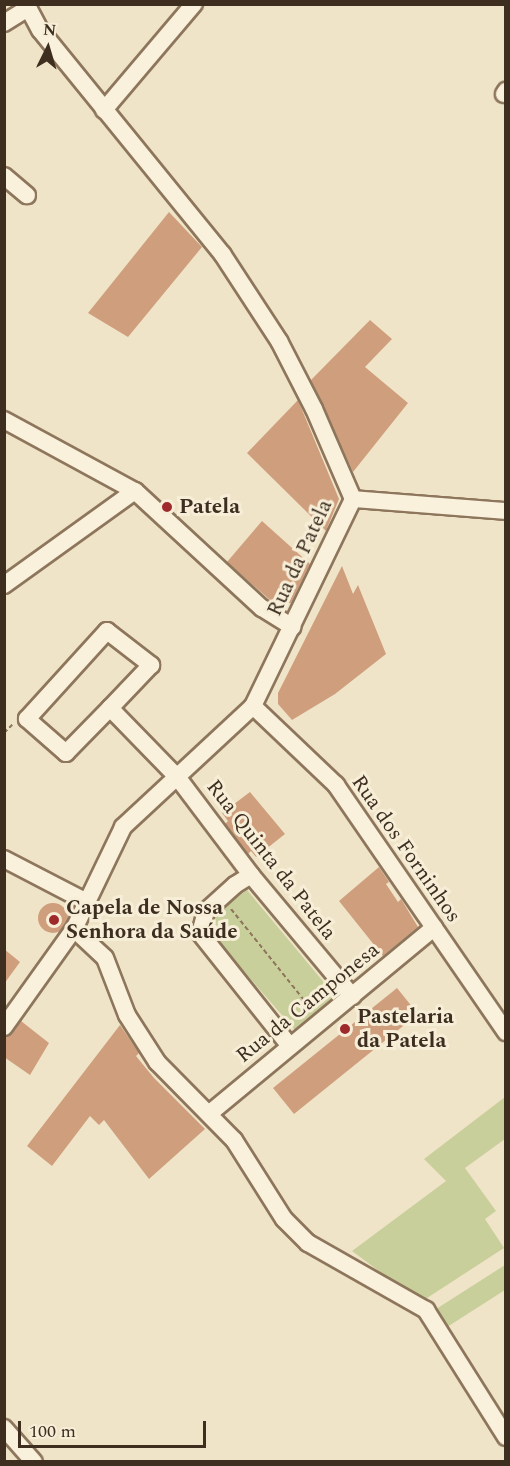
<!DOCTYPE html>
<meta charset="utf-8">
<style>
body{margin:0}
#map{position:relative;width:510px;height:1466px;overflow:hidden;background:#f0e4c8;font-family:Spectral,serif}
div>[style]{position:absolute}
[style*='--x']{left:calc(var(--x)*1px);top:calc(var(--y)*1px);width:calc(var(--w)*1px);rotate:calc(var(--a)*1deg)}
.green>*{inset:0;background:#c9cf9b}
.building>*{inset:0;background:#cf9f7d}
.round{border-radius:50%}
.path>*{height:2px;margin-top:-1px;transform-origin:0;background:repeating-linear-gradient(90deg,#8d765c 0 4.5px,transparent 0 7.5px)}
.roads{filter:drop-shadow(2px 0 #8d765c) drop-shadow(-2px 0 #8d765c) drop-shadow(0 2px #8d765c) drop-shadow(0 -2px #8d765c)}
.minor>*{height:16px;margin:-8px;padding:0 8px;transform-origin:8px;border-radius:8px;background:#faf1dc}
.dots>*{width:16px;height:16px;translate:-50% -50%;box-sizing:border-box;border:3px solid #f7eed8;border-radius:50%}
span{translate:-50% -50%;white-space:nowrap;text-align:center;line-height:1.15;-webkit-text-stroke:6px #f7eed8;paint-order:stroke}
.poi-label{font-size:21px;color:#3d2e20;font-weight:700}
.left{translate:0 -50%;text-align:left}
.street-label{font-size:21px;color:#3d2e20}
.frame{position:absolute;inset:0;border:6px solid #3d2e20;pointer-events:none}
.north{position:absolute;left:18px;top:18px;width:60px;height:60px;-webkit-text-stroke:4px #f7eed8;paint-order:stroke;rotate:5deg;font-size:16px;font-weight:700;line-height:24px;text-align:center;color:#3d2e20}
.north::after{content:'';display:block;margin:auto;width:21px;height:27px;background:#3d2e20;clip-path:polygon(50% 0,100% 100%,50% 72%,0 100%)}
.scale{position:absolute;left:18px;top:1421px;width:188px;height:27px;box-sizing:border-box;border:3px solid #3d2e20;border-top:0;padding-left:8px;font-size:18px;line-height:21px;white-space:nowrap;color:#3d2e20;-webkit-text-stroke:4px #f7eed8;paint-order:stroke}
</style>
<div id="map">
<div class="green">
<i style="clip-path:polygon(247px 890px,342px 1004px,301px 1037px,208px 930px,209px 918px)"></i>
<i style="clip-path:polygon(505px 1097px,505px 1139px,465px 1168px,496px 1211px,485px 1219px,504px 1248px,424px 1300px,391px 1280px,352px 1251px,446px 1181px,424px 1159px)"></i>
<i style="clip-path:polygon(505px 1265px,505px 1290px,444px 1329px,433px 1311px)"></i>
</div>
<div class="building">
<i style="clip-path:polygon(169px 212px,202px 247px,128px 337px,88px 313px)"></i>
<i style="clip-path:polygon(370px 320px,392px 339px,365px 367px,408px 403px,353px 472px,311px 380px)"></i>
<i style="clip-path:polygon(298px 400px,339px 499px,326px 531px,247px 453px)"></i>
<i style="clip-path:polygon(262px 521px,310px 564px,291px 603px,276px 604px,270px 600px,227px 562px)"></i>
<i style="clip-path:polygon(342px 566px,353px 594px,358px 585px,386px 654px,335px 694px,292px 720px,278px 704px,278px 693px)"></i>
<i style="clip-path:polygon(250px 792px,285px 834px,256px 857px,251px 851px,248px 854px,225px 824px,228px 821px,222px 813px)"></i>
<i style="clip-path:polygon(379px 867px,389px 882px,386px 884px,398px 902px,401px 899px,418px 927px,383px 956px,339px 901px)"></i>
<i class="round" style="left:38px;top:903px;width:30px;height:30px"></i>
<i style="clip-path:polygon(4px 949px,20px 962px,4px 984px)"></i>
<i style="clip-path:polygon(397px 988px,418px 1014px,294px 1114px,273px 1088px)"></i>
<i style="clip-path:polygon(21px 1021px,49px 1043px,30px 1075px,4px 1057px,4px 1037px,12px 1034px)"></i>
<i style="clip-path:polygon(120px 1025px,139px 1053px,136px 1056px,154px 1078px,205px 1129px,149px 1179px,104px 1120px,99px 1125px,90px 1116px,52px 1166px,27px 1146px)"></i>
</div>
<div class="path">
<i style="--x:4;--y:733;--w:13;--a:-45"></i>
<i style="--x:231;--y:909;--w:129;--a:51.3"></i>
</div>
<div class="roads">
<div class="minor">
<i style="--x:4;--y:23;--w:28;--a:-32"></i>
<i style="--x:504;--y:94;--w:4;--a:-56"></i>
<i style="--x:104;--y:110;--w:139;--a:-49.7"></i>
<i style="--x:4;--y:176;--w:30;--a:40"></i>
<i style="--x:4;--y:420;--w:149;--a:28.5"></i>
<i style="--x:135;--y:491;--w:173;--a:42.7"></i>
<i style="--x:262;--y:608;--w:36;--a:32"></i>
<i style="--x:353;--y:499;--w:153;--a:4.5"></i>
<i style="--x:4;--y:585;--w:161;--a:-35.7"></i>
<i style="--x:253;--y:706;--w:115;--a:43.6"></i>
<i style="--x:336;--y:785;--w:300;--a:55.5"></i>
<i style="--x:110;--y:708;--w:63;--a:134.4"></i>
<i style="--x:66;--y:753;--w:52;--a:-138.9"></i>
<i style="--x:27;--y:719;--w:119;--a:-47.7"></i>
<i style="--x:107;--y:631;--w:56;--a:37.7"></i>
<i style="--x:151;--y:665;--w:59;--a:133.6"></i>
<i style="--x:110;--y:708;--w:98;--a:45.8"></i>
<i style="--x:178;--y:778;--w:121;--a:53"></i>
<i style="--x:251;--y:875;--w:158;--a:50.1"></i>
<i style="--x:4;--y:859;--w:93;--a:27.4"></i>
<i style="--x:251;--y:875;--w:19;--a:148"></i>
<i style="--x:235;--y:885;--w:39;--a:138"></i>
<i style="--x:206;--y:911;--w:23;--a:105"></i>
<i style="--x:200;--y:933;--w:144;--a:51.5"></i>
<i style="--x:74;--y:929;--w:42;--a:43.1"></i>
<i style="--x:105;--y:958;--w:61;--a:68.9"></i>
<i style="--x:127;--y:1015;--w:56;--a:57.4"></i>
<i style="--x:157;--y:1062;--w:110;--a:45.4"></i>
<i style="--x:234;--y:1140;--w:93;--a:57.7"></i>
<i style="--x:284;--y:1219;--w:34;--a:45"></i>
<i style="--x:308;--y:1243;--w:136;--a:29.6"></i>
<i style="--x:426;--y:1310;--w:150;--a:57.8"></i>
<i style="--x:4;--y:1027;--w:120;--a:-54.5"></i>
<i style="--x:74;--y:929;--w:113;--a:-64.3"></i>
<i style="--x:123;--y:827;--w:178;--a:-42.9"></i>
<i style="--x:253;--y:706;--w:230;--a:-64.2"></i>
<i style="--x:353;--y:499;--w:98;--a:-113.4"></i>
<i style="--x:314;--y:409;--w:76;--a:-117.2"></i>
<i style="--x:279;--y:341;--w:103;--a:-123.1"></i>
<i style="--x:223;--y:255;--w:290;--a:-129.1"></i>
<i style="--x:40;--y:30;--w:30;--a:-118"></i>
<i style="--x:210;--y:1113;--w:291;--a:-39.6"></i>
<i style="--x:4;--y:1428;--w:45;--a:48.6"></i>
</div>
</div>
<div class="dots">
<i style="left:167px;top:507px;background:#9e2a2b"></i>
<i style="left:54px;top:920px;background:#9e2a2b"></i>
<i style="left:345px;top:1029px;background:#9e2a2b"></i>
</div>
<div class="poi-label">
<span class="left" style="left:179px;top:507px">Patela</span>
<span class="left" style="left:66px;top:920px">Capela de Nossa<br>Senhora da Saúde</span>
<span class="left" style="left:357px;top:1029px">Pastelaria<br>da Patela</span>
</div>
<div class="street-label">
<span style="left:300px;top:558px;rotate:-65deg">Rua da Patela</span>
<span style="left:406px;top:849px;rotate:55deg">Rua dos Forninhos</span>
<span style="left:271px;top:860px;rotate:52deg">Rua Quinta da Patela</span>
<span style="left:308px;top:1003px;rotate:-39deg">Rua da Camponesa</span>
</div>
<div class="frame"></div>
<div class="north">N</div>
<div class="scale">100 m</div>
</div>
